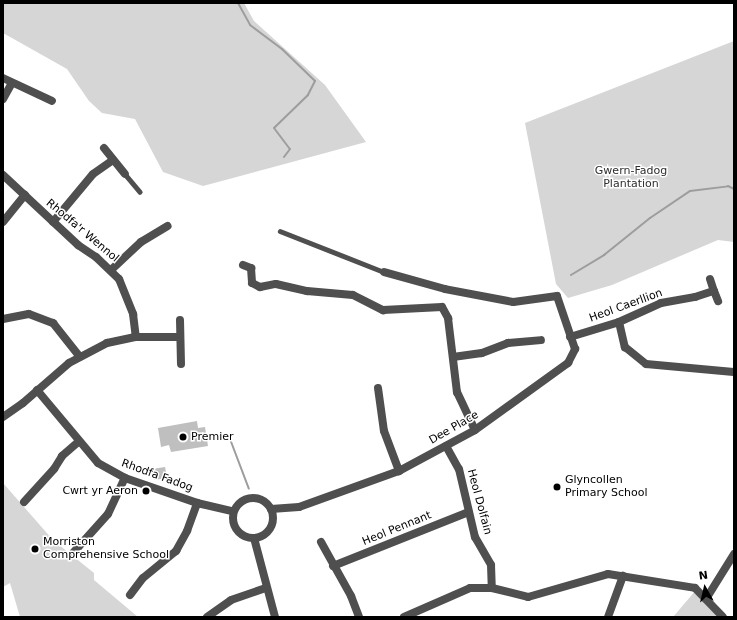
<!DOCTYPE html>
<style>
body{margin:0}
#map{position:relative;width:737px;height:620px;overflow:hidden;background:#fff;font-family:"DejaVu Sans",sans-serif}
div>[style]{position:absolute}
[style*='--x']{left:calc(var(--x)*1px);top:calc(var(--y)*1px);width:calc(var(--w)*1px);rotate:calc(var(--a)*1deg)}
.green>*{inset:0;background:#d6d6d6}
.stream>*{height:2px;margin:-1px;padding:0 1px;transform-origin:1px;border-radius:1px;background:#9d9d9d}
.building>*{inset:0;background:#bfbfbf}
.service>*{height:4.5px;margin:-2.25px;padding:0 2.25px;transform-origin:2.25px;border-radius:2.25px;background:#4f4f4f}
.minor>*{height:8px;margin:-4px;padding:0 4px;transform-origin:4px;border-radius:4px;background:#4f4f4f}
.minor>.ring{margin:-4px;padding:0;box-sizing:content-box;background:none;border:8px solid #4f4f4f;border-radius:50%}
.dots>*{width:11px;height:11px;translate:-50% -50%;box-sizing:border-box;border:2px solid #fff;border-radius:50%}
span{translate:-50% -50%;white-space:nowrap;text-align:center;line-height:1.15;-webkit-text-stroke:3px #fff;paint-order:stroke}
.park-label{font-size:11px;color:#2d2d2d}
.street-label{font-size:11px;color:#000}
.poi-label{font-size:11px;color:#000}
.left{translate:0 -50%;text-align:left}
.right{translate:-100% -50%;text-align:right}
.frame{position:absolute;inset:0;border:4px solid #000;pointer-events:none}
.north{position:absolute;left:685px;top:568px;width:40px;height:40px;-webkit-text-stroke:3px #fff;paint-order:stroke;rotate:352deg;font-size:11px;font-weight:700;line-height:16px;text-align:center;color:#000}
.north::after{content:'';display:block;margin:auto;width:14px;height:18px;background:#000;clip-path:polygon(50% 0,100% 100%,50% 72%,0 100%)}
</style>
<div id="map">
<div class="green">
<i style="clip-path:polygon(3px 3px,244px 3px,254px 21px,325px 85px,366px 142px,203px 186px,163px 172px,135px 119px,102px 113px,89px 101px,67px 69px,3px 33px)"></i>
<i style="clip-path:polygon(734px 41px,734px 242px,718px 240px,612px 285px,568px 298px,556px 284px,525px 123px)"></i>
<i style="clip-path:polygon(3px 483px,53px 540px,94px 573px,94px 580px,138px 617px,20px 617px,10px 583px,3px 587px)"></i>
<i style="clip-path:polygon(696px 590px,723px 617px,673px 617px)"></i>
</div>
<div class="stream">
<i style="--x:238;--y:3;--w:25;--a:61"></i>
<i style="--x:250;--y:25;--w:40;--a:37"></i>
<i style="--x:282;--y:49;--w:46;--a:44.1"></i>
<i style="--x:315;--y:81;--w:16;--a:117"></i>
<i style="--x:308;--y:95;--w:47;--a:135.9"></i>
<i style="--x:274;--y:128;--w:26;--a:53"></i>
<i style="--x:290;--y:149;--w:10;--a:127"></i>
<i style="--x:571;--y:275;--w:39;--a:-31"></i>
<i style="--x:604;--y:255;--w:59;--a:-38.8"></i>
<i style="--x:650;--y:218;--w:48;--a:-34"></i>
<i style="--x:690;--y:191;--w:38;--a:-7"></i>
<i style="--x:728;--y:186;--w:7;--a:27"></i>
<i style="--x:230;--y:439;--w:53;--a:69.2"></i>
</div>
<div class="building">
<i style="clip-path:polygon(197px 421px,198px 428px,205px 427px,208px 446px,171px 452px,169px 445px,161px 447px,158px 428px)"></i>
<i style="clip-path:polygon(165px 467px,167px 478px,154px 480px,152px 469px)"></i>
</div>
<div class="service">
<i style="--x:125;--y:174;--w:23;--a:50"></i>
<i style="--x:280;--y:231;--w:112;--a:21.5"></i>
</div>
<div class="minor">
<i style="--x:3;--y:78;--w:54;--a:25.1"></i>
<i style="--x:3;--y:99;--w:18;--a:-61"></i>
<i style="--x:104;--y:148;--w:33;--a:51"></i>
<i style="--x:3;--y:175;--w:103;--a:43"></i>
<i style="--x:78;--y:245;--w:22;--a:34"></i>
<i style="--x:96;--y:257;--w:32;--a:44"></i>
<i style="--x:119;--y:279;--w:38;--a:68"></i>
<i style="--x:133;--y:314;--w:23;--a:83"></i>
<i style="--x:3;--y:222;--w:35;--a:-51"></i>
<i style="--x:53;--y:222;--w:62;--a:-50.2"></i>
<i style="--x:93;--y:174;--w:24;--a:-35"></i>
<i style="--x:243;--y:265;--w:9;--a:21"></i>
<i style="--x:251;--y:268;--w:15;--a:86"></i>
<i style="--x:252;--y:283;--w:9;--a:27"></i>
<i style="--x:260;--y:287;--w:16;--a:-11"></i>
<i style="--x:276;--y:284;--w:32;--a:13"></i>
<i style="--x:307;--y:291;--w:46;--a:5"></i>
<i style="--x:353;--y:295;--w:34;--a:27"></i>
<i style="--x:383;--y:310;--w:59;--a:-2.9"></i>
<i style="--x:442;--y:307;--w:13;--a:61"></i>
<i style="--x:448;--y:318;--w:75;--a:83.1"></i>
<i style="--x:457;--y:392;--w:42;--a:64.7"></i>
<i style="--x:111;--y:270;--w:41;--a:-43"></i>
<i style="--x:141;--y:242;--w:31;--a:-31"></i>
<i style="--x:710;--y:279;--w:13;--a:72"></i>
<i style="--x:3;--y:319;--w:26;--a:-11"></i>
<i style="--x:29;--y:314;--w:26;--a:21"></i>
<i style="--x:53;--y:323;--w:43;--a:51.5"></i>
<i style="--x:180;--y:320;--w:44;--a:88.7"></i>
<i style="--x:619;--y:322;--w:26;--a:77"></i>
<i style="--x:625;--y:347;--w:27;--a:39"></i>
<i style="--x:646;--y:364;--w:88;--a:5.2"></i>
<i style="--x:570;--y:337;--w:51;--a:-17"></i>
<i style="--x:619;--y:322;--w:46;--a:-24.3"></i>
<i style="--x:661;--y:303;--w:35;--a:-10"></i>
<i style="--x:695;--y:297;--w:20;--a:-18"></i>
<i style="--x:714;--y:291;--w:11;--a:68"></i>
<i style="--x:453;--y:357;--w:29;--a:-8"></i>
<i style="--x:482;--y:353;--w:28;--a:-21"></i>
<i style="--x:508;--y:343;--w:33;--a:-5"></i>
<i style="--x:378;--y:388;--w:43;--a:82.1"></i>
<i style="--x:384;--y:431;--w:43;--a:69.4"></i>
<i style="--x:37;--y:390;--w:95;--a:50.1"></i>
<i style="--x:98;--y:463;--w:31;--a:29"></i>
<i style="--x:125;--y:478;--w:76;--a:19.1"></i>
<i style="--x:197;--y:503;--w:37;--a:13"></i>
<i style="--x:3;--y:417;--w:24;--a:-35"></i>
<i style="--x:23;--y:403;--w:61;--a:-41"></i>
<i style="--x:69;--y:363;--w:43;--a:-27.8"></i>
<i style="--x:107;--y:343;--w:30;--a:-12"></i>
<i style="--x:136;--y:337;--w:43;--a:0"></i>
<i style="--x:446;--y:446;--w:26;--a:61"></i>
<i style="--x:459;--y:469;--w:70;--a:76.8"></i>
<i style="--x:475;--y:537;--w:32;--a:60"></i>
<i style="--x:491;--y:565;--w:23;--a:88"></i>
<i class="ring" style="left:233px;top:498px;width:32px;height:32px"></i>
<i style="--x:24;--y:502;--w:45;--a:-47.7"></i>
<i style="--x:54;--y:469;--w:15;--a:-58"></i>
<i style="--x:62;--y:456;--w:21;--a:-41"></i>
<i style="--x:271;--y:509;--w:28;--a:-4"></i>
<i style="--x:299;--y:507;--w:106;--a:-19.8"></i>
<i style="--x:399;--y:471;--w:86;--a:-28.3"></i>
<i style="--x:475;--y:430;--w:115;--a:-35.8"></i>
<i style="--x:568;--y:363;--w:16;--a:-63"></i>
<i style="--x:575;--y:349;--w:56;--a:-108.8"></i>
<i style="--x:557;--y:296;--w:44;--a:172.2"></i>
<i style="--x:513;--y:302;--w:69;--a:-169.2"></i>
<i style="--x:445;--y:289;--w:63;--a:-164.4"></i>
<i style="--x:254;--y:538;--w:82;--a:75.1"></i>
<i style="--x:321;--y:542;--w:62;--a:60.9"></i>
<i style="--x:351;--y:596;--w:22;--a:69"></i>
<i style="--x:73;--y:553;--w:52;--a:-48.1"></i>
<i style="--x:108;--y:514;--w:40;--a:-65"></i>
<i style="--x:333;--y:566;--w:146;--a:-21.7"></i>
<i style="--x:130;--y:595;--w:21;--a:-53"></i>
<i style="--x:143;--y:578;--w:43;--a:-39.3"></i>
<i style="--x:176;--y:551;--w:23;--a:-61"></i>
<i style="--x:187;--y:531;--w:30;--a:-70"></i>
<i style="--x:706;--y:599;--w:53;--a:-58.1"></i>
<i style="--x:207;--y:617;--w:29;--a:-35"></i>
<i style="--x:231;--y:600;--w:36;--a:-19"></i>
<i style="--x:404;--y:617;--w:72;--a:-23.7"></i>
<i style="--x:470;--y:588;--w:22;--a:0"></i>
<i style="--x:492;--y:588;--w:37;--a:14"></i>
<i style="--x:528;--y:597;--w:83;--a:-16"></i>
<i style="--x:608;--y:574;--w:88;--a:9.1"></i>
<i style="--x:695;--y:588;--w:40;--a:46"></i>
<i style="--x:608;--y:617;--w:44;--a:-69.9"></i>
</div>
<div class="dots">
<i style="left:183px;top:437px;background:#000"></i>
<i style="left:557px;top:487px;background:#000"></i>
<i style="left:146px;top:491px;background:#000"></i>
<i style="left:35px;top:549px;background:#000"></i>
</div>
<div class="park-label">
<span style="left:631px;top:178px">Gwern-Fadog<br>Plantation</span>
</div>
<div class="street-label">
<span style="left:82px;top:231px;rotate:40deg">Rhodfa'r Wennol</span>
<span style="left:626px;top:306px;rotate:-20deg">Heol Caerllion</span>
<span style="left:454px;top:428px;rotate:-30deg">Dee Place</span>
<span style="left:157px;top:476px;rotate:20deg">Rhodfa Fadog</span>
<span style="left:479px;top:502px;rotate:75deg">Heol Dolfain</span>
<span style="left:397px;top:529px;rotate:-22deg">Heol Pennant</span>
</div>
<div class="poi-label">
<span class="left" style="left:191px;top:437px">Premier</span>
<span class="left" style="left:565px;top:487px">Glyncollen<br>Primary School</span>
<span class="right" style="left:138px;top:491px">Cwrt yr Aeron</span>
<span class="left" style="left:43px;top:549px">Morriston<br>Comprehensive School</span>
</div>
<div class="frame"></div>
<div class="north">N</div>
</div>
